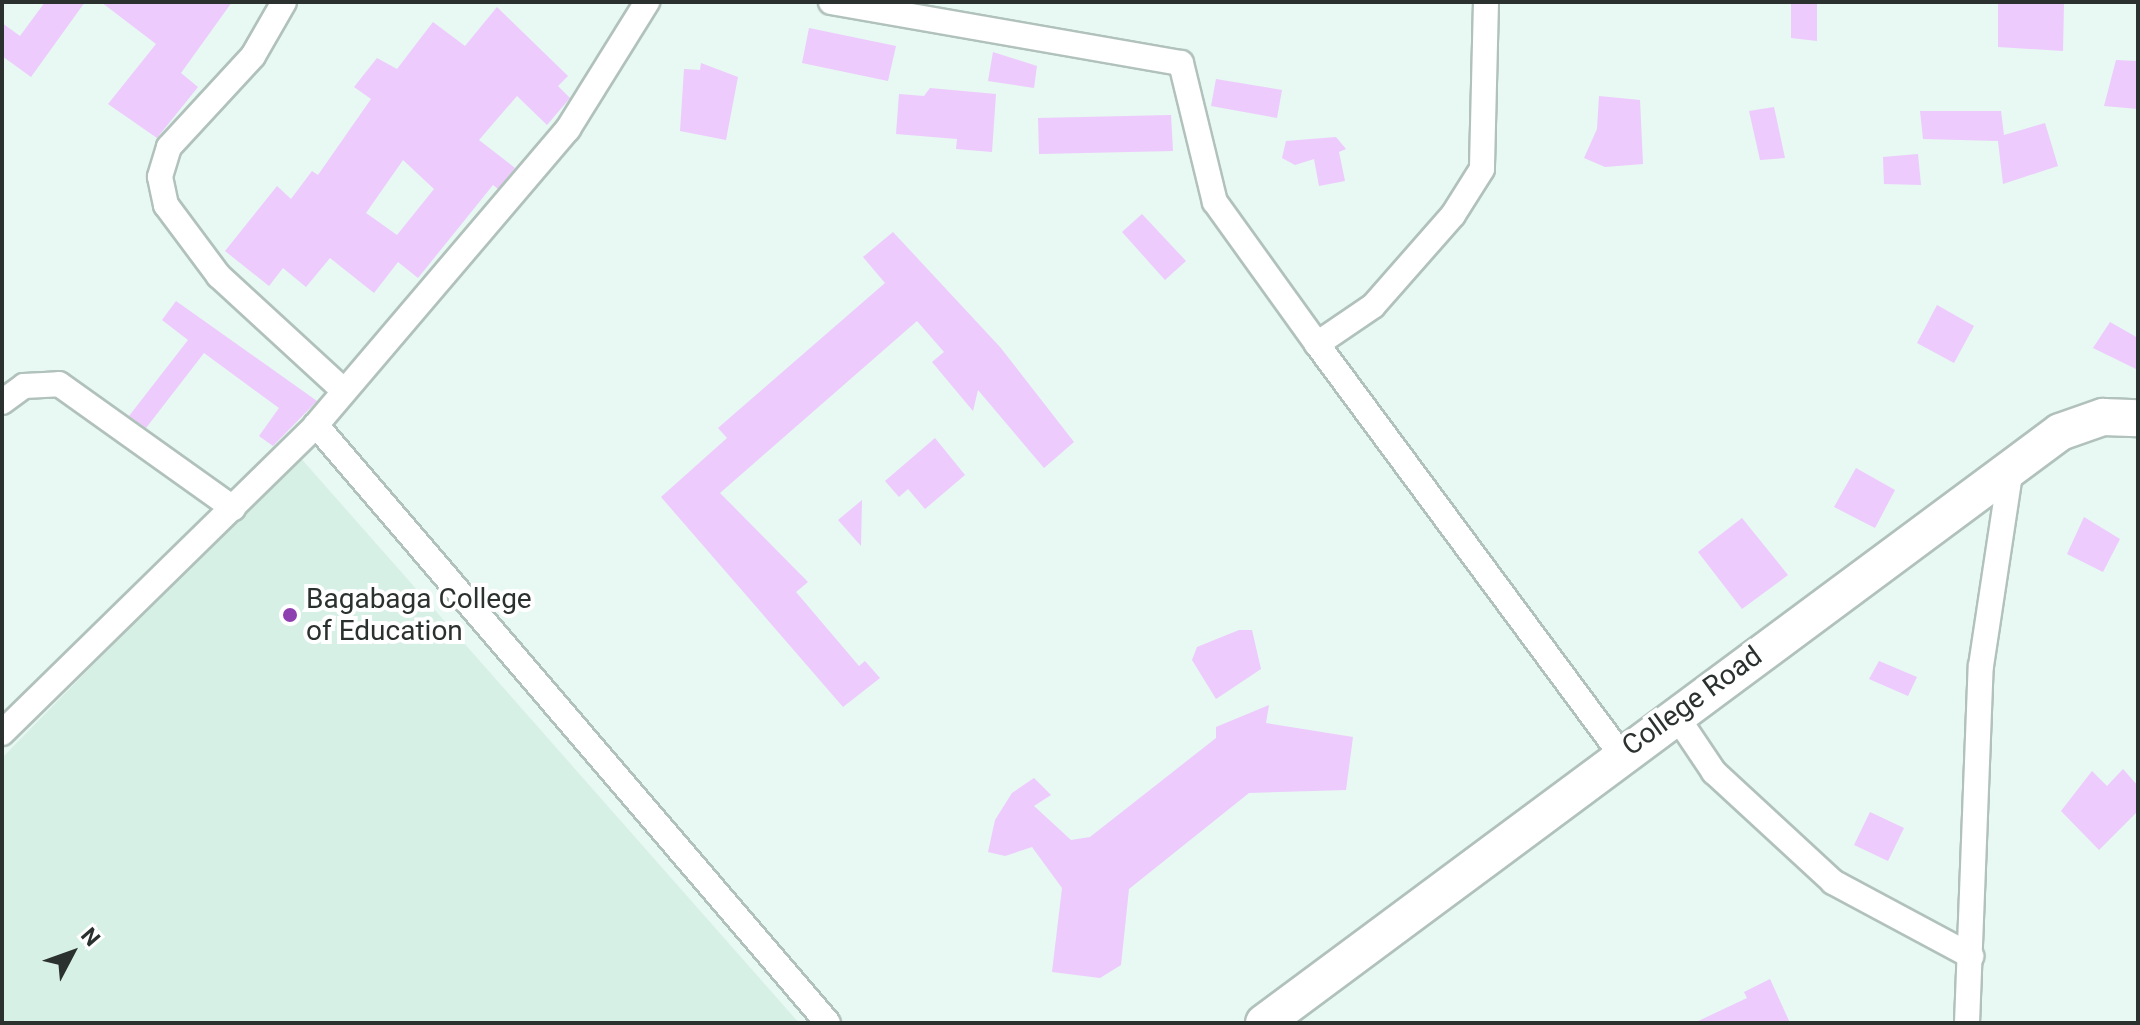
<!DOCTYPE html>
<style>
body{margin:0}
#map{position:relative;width:2140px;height:1025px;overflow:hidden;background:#e8f8f2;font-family:Roboto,sans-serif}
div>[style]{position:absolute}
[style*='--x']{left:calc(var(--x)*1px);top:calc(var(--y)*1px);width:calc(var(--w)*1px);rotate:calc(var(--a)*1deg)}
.built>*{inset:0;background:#d7f0e6}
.building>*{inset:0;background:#edcbfd}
.roads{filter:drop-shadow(2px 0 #b1c1bb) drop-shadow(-2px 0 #b1c1bb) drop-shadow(0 2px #b1c1bb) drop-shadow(0 -2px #b1c1bb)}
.street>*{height:24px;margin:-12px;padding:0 12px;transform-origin:12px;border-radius:12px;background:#fff}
.secondary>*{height:36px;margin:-18px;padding:0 18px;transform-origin:18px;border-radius:18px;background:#fff}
.dots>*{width:22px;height:22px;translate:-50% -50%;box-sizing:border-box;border:4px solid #fff;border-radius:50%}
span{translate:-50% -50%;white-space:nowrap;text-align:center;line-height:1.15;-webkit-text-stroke:8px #fff;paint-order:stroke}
.poi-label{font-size:28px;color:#2b312e}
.left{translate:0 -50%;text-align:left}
.street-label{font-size:28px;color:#2b312e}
.frame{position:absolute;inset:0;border:4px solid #2b312e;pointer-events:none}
.north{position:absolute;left:32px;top:913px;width:80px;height:80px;-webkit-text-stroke:6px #fff;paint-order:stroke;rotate:49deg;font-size:22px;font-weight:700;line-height:32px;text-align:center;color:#2b312e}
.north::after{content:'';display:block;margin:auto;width:28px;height:36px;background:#2b312e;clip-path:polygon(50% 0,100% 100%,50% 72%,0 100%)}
</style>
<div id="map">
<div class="built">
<i style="clip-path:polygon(298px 455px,799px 1023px,2px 1023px,2px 758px)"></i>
</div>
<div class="building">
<i style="clip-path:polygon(45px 2px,85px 2px,31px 77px,2px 56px,2px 23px,20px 36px)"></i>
<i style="clip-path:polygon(101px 2px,232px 2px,181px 73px,198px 87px,157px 138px,108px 104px,156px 44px)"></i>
<i style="clip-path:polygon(1791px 2px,1817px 2px,1817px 41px,1791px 38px)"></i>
<i style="clip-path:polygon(1998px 2px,2064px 3px,2063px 51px,1998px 47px)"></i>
<i style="clip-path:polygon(evenodd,497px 7px,568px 76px,558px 86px,570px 98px,547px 125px,517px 96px,479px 140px,515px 168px,498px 189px,493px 185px,418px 278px,398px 262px,374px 293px,330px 258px,306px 287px,283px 268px,269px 286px,225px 251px,277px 186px,291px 199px,312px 171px,318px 175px,371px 99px,354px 87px,377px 58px,397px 69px,433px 22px,465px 46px,497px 7px,403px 160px,434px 189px,397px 235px,366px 213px,403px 160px)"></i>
<i style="clip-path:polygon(809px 28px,896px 46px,888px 81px,802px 63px)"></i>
<i style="clip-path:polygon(993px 52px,1037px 66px,1034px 88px,988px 81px)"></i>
<i style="clip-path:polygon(2116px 60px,2138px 61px,2138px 109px,2104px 106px)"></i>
<i style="clip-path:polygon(701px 63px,738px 77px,726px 140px,680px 131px,684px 69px,700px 70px)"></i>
<i style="clip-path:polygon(1216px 79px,1282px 90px,1277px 118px,1211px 106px)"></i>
<i style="clip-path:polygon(930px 88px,996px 94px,992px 152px,956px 149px,957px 139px,896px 134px,899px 94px,924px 96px)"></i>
<i style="clip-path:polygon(1599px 96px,1640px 100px,1643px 164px,1605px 167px,1584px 158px,1597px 129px)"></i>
<i style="clip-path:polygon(1774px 107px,1785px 158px,1760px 160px,1749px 111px)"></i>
<i style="clip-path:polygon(1920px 111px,2001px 111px,2004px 135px,2045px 123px,2058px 166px,2003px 184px,1998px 141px,1923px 139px)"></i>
<i style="clip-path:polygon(1171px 115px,1173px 151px,1039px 154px,1038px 118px)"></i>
<i style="clip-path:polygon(1336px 137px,1346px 149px,1339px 152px,1345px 181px,1319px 186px,1314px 159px,1295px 165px,1282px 158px,1286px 141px)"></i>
<i style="clip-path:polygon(1918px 154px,1921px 185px,1884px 184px,1883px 157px)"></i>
<i style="clip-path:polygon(1142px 214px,1186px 261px,1165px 280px,1122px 232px)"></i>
<i style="clip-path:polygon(893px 232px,1000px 347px,1074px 442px,1044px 468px,978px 390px,973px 411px,932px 362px,944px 352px,917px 321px,720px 493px,808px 582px,796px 592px,859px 666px,865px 661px,880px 678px,843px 707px,661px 497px,727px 438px,718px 428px,885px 283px,863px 257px)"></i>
<i style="clip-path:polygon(176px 301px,317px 401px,273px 446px,259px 436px,279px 408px,204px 353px,146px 428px,129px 416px,188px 340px,162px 320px)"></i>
<i style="clip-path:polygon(1937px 305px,1974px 326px,1954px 363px,1917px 343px)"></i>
<i style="clip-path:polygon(2110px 322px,2138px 338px,2138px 370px,2093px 348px)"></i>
<i style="clip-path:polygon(935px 438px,965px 475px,925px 509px,908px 489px,899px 497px,885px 481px)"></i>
<i style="clip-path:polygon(1856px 468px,1895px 490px,1875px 528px,1834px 507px)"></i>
<i style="clip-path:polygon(862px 500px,861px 546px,838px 520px)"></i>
<i style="clip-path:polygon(2084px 517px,2120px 539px,2103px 572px,2067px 554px)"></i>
<i style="clip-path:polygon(1742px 518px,1788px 575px,1742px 609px,1698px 552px)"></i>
<i style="clip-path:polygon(1239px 630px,1252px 630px,1261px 669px,1216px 699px,1192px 660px,1197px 647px)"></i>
<i style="clip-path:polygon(1879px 661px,1917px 677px,1908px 696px,1869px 679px)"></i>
<i style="clip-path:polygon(1269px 705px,1266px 723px,1353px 737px,1346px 790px,1249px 793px,1129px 889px,1121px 965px,1100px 978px,1052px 972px,1062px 888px,1032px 847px,1005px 856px,988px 852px,995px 820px,1012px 793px,1034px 778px,1051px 795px,1034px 806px,1071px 840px,1090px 837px,1216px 738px,1216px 727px)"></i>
<i style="clip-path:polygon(2123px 769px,2138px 786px,2138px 811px,2099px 850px,2061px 811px,2092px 771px,2107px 786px)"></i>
<i style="clip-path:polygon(1870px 812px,1904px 828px,1888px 861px,1854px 845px)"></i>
<i style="clip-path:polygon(1770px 979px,1790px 1023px,1694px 1023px,1747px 998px,1744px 992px)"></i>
</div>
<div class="roads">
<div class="street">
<i style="--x:284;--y:2;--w:62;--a:119.9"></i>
<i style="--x:253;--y:56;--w:124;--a:132.7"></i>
<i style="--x:169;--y:147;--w:31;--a:107"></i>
<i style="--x:160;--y:177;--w:29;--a:78"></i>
<i style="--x:166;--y:205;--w:89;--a:53.3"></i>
<i style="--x:219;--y:276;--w:170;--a:42.6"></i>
<i style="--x:831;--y:2;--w:355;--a:9.9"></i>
<i style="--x:1181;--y:63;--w:143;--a:76.3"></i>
<i style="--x:1215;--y:202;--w:175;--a:54.3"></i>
<i style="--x:1486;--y:2;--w:167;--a:91.4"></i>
<i style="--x:1482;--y:169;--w:54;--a:122.2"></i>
<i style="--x:1453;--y:215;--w:121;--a:131.3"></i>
<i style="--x:1373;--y:306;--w:68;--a:145.8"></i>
<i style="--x:1317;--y:344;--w:509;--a:53.47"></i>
<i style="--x:2;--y:402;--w:27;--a:-36"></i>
<i style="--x:24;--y:386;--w:35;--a:-3"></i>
<i style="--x:59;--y:384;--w:214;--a:35.5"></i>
<i style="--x:316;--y:425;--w:787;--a:49.43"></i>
<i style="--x:1675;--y:714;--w:70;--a:56.1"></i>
<i style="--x:1714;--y:772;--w:162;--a:42.7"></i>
<i style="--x:1833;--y:882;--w:157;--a:28.2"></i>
<i style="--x:2;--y:733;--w:440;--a:-44.4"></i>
<i style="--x:316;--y:425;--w:389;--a:-49.6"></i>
<i style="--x:568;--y:129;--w:150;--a:-58.1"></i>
<i style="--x:1967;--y:1023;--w:357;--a:-87.8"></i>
<i style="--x:1981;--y:666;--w:201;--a:-81.4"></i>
</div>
<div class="secondary">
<i style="--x:1264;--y:1023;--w:991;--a:-36.59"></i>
<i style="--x:2060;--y:432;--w:46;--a:-19.2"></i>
<i style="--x:2103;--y:417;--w:35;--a:2"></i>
</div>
</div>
<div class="dots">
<i style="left:290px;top:615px;background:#8f40b0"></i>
</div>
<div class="poi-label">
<span class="left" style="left:306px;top:615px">Bagabaga College<br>of Education</span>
</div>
<div class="street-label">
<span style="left:1692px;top:701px;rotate:-36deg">College Road</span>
</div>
<div class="frame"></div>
<div class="north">N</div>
</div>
